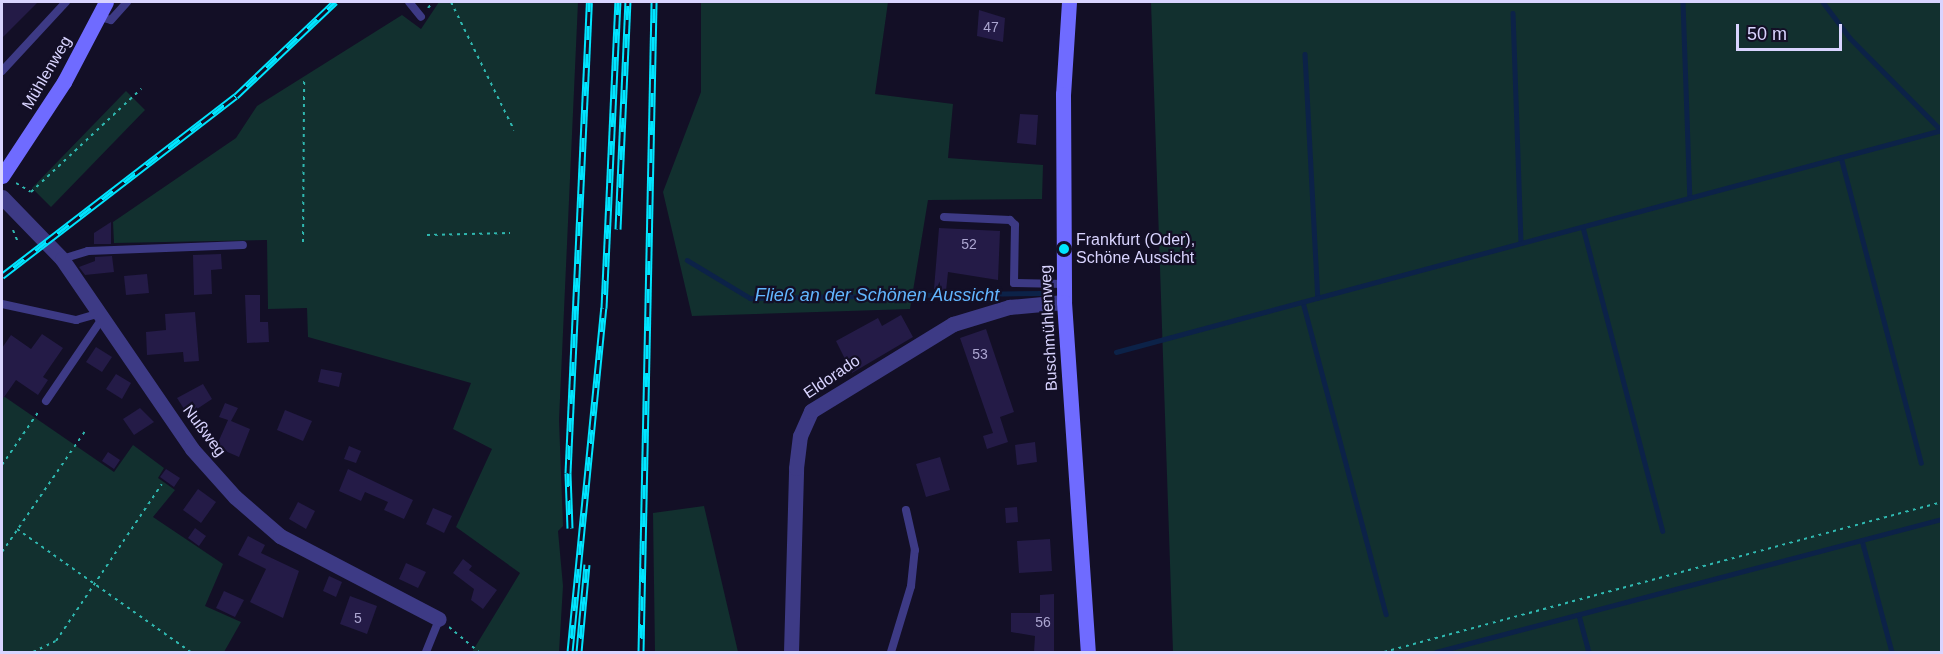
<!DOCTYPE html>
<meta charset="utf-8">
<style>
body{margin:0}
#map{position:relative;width:1943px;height:654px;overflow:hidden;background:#130f26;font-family:Helvetica,sans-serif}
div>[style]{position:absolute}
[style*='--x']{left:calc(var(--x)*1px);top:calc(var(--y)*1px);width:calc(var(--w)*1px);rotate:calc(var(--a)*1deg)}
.green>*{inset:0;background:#12302f}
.stream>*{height:4.5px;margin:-2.25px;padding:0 2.25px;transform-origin:2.25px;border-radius:2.25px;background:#0c2248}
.building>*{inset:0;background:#241b47}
.path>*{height:2px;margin-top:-1px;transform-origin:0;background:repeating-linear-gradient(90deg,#2fb8b0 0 3px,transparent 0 7.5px)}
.lane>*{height:8px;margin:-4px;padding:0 4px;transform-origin:4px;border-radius:4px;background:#3d3a85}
.street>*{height:15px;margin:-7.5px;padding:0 7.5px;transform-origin:7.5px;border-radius:7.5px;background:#3d3a85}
.secondary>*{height:15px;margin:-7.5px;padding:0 7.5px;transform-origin:7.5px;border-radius:7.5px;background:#6f6bff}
.rail>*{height:7px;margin-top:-3.5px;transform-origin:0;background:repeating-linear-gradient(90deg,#130f26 0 14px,#00e5ff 0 28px);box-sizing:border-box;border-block:2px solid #00e5ff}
.dots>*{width:16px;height:16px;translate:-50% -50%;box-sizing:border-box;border:3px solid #130f26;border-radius:50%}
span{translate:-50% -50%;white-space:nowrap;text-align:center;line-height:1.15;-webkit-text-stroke:4.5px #130f26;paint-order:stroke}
.number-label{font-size:14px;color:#aca6d1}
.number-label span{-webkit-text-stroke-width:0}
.street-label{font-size:16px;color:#d9d4ff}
.poi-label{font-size:16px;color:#d9d4ff}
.left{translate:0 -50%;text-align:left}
.water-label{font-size:18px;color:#62b6ff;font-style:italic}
.frame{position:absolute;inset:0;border:3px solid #d9d4ff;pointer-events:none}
.scale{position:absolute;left:1736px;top:24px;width:106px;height:27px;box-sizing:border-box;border:3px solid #d9d4ff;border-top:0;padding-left:8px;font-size:18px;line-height:21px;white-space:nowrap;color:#d9d4ff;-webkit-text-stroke:4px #130f26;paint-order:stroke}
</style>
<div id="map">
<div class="green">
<i style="clip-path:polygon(439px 2px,578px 2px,559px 420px,563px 526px,558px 531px,563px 586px,559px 652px,472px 652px,520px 573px,456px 527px,492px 449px,453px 429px,471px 383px,308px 337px,307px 308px,268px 309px,267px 240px,114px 243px,113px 222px,236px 138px,257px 106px,402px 15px,421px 29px)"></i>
<i style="clip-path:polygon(701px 2px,888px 2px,875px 94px,953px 104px,948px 158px,1043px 165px,1042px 199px,928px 200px,910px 309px,692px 316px,663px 192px,701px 92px)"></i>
<i style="clip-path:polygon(1151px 2px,1941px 2px,1941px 652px,1173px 652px)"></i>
<i style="clip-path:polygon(126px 91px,145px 110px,51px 207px,32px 188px)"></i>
<i style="clip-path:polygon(2px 395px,114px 472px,133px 445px,164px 468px,158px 478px,175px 490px,153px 517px,223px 564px,205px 606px,241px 622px,224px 652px,2px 652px)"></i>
<i style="clip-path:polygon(704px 506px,738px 652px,655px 652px,653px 513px)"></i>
</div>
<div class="stream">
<i style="--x:1683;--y:2;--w:196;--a:88"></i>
<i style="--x:1823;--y:2;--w:45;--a:53.1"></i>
<i style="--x:1850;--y:38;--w:131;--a:45.3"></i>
<i style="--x:1513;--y:13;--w:230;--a:88"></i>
<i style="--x:1305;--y:54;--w:244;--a:87"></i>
<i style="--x:1841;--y:157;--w:316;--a:75.3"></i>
<i style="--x:1583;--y:227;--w:314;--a:75.3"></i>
<i style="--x:687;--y:260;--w:74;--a:31.1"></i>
<i style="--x:750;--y:298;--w:291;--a:-1"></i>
<i style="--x:1303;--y:302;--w:323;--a:75.1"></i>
<i style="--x:1116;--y:352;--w:855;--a:-15.04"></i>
<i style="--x:1862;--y:540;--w:116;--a:75"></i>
<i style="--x:1579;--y:615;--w:38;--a:75"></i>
<i style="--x:1436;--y:652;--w:523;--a:-14.73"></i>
</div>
<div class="building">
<i style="clip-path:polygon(2px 2px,38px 2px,2px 38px)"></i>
<i style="clip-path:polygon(979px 10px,1005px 18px,1003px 42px,977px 36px)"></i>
<i style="clip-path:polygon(1020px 114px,1038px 115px,1036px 145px,1017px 143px)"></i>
<i style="clip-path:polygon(111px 222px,111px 244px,94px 244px,94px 233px)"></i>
<i style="clip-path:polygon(939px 228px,1000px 231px,998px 280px,948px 272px,946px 291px,934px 289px)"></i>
<i style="clip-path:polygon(221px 254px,222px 269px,211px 270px,212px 294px,194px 295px,193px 255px)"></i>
<i style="clip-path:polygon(112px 256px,114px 272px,85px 275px,79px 267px,95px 261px,95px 257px)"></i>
<i style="clip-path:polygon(147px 274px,149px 293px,126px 295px,124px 276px)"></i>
<i style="clip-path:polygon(245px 295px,260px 295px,260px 322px,268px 322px,269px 342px,247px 343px)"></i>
<i style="clip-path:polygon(195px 312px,199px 361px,184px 362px,183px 352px,147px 355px,146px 332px,166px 330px,165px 314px)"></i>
<i style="clip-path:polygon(901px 315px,913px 337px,852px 373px,836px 341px,878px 318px,882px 326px)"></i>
<i style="clip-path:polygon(986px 329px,1014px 412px,1000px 417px,1008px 442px,987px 449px,983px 436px,993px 433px,960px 338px)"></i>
<i style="clip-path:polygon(42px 334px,63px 348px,43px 377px,48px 380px,38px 395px,16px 380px,2px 400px,2px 348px,11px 335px,31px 349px)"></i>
<i style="clip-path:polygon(96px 347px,112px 357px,102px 372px,86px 362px)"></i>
<i style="clip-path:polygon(321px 369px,342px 373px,339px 387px,318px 382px)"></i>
<i style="clip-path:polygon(116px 374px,131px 383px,122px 399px,106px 389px)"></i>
<i style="clip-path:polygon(203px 384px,212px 399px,188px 415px,177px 398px)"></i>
<i style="clip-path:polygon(225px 403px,238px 408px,231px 421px,250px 429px,239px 457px,216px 447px,228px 420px,219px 417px)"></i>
<i style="clip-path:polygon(140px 408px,154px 422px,134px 435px,123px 419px)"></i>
<i style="clip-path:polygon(285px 410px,312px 421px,303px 441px,277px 430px)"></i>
<i style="clip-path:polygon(1035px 442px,1037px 462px,1017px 465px,1015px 445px)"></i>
<i style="clip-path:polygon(349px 446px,361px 451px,356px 463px,344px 459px)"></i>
<i style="clip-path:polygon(108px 452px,120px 460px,114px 469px,102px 461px)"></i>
<i style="clip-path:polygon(940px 457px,950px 490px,926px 497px,916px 464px)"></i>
<i style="clip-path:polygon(166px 469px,180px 478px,174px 487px,160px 477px)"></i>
<i style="clip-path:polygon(348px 469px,413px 500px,404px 519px,384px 510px,388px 502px,365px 492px,361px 501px,339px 491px)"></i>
<i style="clip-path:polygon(198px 489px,216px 502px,201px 523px,183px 510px)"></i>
<i style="clip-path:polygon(298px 502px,315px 511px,306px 529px,289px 519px)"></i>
<i style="clip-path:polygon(1017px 507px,1018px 522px,1006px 523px,1005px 508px)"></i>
<i style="clip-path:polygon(433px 508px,452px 516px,444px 533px,426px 524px)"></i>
<i style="clip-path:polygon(195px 528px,206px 536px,199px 546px,188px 538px)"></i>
<i style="clip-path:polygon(248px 536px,265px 545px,261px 553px,299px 571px,283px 618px,250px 602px,266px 569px,238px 555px)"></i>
<i style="clip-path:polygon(1050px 539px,1052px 571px,1019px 573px,1017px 541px)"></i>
<i style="clip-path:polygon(463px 559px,472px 566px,469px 570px,497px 590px,483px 609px,471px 600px,474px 589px,453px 573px)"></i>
<i style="clip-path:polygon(406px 563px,426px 572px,418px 588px,399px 579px)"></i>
<i style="clip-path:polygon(329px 576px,342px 582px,336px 597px,323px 591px)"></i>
<i style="clip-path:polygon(224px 591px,244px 600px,235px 617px,216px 608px)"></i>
<i style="clip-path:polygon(1054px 594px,1054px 652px,1034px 652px,1035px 636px,1011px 632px,1011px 613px,1040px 613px,1040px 595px)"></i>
<i style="clip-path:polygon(350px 596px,377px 606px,367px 634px,340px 624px)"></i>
</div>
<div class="path">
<i style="--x:451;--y:2;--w:143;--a:63.8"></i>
<i style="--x:428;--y:8;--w:8;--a:-50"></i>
<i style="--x:16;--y:183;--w:17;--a:31"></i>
<i style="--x:31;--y:192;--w:151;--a:-43.1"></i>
<i style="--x:13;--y:230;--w:11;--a:68"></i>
<i style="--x:427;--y:235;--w:83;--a:-1.4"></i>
<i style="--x:303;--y:242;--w:163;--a:-89.6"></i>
<i style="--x:2;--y:465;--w:65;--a:-55.6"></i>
<i style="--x:17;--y:529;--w:213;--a:35.3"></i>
<i style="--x:2;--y:552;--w:148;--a:-55.5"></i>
<i style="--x:449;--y:627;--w:39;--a:40"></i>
<i style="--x:33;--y:652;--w:25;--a:-26"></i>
<i style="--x:56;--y:641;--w:189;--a:-56"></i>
<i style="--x:1384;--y:652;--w:578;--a:-15.05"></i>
</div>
<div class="lane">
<i style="--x:409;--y:2;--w:19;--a:51"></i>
<i style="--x:100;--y:17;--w:11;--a:15"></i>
<i style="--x:111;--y:20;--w:24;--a:-48"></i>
<i style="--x:2;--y:71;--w:94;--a:-47.2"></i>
<i style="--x:944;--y:217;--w:66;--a:2.6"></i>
<i style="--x:1010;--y:220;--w:7;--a:45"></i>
<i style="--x:1015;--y:225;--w:58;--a:91"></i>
<i style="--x:1014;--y:283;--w:50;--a:1.1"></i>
<i style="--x:62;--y:259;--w:27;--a:-17"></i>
<i style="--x:88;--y:251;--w:155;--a:-2.2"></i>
<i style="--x:2;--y:304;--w:76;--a:12.2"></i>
<i style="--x:76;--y:320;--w:25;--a:-16"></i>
<i style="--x:46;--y:401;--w:102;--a:-55.8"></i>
<i style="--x:426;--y:652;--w:35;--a:-68"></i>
<i style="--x:891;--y:652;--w:69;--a:-73.1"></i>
<i style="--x:911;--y:586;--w:36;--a:-84"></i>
<i style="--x:915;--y:550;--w:41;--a:-102.7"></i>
</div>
<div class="street">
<i style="--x:2;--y:197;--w:86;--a:45.9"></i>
<i style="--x:62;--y:259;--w:230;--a:55.6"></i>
<i style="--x:192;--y:449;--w:64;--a:48.1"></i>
<i style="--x:235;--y:497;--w:60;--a:40.9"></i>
<i style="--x:280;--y:536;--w:179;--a:27.6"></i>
<i style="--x:791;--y:652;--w:184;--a:-88.4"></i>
<i style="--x:796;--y:468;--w:32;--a:-83"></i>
<i style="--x:800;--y:436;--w:27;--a:-66"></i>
<i style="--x:811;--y:411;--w:167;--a:-31.5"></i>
<i style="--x:953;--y:324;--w:59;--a:-16.9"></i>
<i style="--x:1009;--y:307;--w:55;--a:-5.2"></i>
</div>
<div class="secondary">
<i style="--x:1069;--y:2;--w:92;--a:93.7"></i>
<i style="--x:1063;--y:94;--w:208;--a:89.7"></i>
<i style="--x:1064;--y:302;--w:351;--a:86.1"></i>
<i style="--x:2;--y:176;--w:113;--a:-56.6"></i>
<i style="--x:64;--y:82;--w:90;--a:-62.3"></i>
</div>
<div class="rail">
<i style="--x:618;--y:229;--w:227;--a:-87.5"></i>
<i style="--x:2;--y:276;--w:295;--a:-37.6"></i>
<i style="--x:236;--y:96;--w:137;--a:-43.5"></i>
<i style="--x:570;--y:528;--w:55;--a:-92.1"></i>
<i style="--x:568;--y:473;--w:471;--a:-87.4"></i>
<i style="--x:570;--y:652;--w:346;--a:-84.4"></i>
<i style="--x:604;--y:308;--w:306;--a:-87.4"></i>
<i style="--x:579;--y:652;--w:88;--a:-84.8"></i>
<i style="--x:641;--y:652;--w:650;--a:-88.85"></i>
</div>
<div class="dots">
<i style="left:1064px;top:249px;background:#00e5ff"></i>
</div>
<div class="number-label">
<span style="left:991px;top:27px">47</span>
<span style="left:969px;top:244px">52</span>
<span style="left:980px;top:354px">53</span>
<span style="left:358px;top:618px">5</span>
<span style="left:1043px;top:622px">56</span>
</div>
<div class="street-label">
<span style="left:47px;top:73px;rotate:-60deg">Mühlenweg</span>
<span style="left:1049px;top:328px;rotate:-93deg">Buschmühlenweg</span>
<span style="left:832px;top:377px;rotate:-34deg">Eldorado</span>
<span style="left:204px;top:431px;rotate:53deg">Nußweg</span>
</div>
<div class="poi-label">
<span class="left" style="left:1076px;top:249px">Frankfurt (Oder),<br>Schöne Aussicht</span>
</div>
<div class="water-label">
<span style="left:877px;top:295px">Fließ an der Schönen Aussicht</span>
</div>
<div class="frame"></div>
<div class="scale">50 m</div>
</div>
